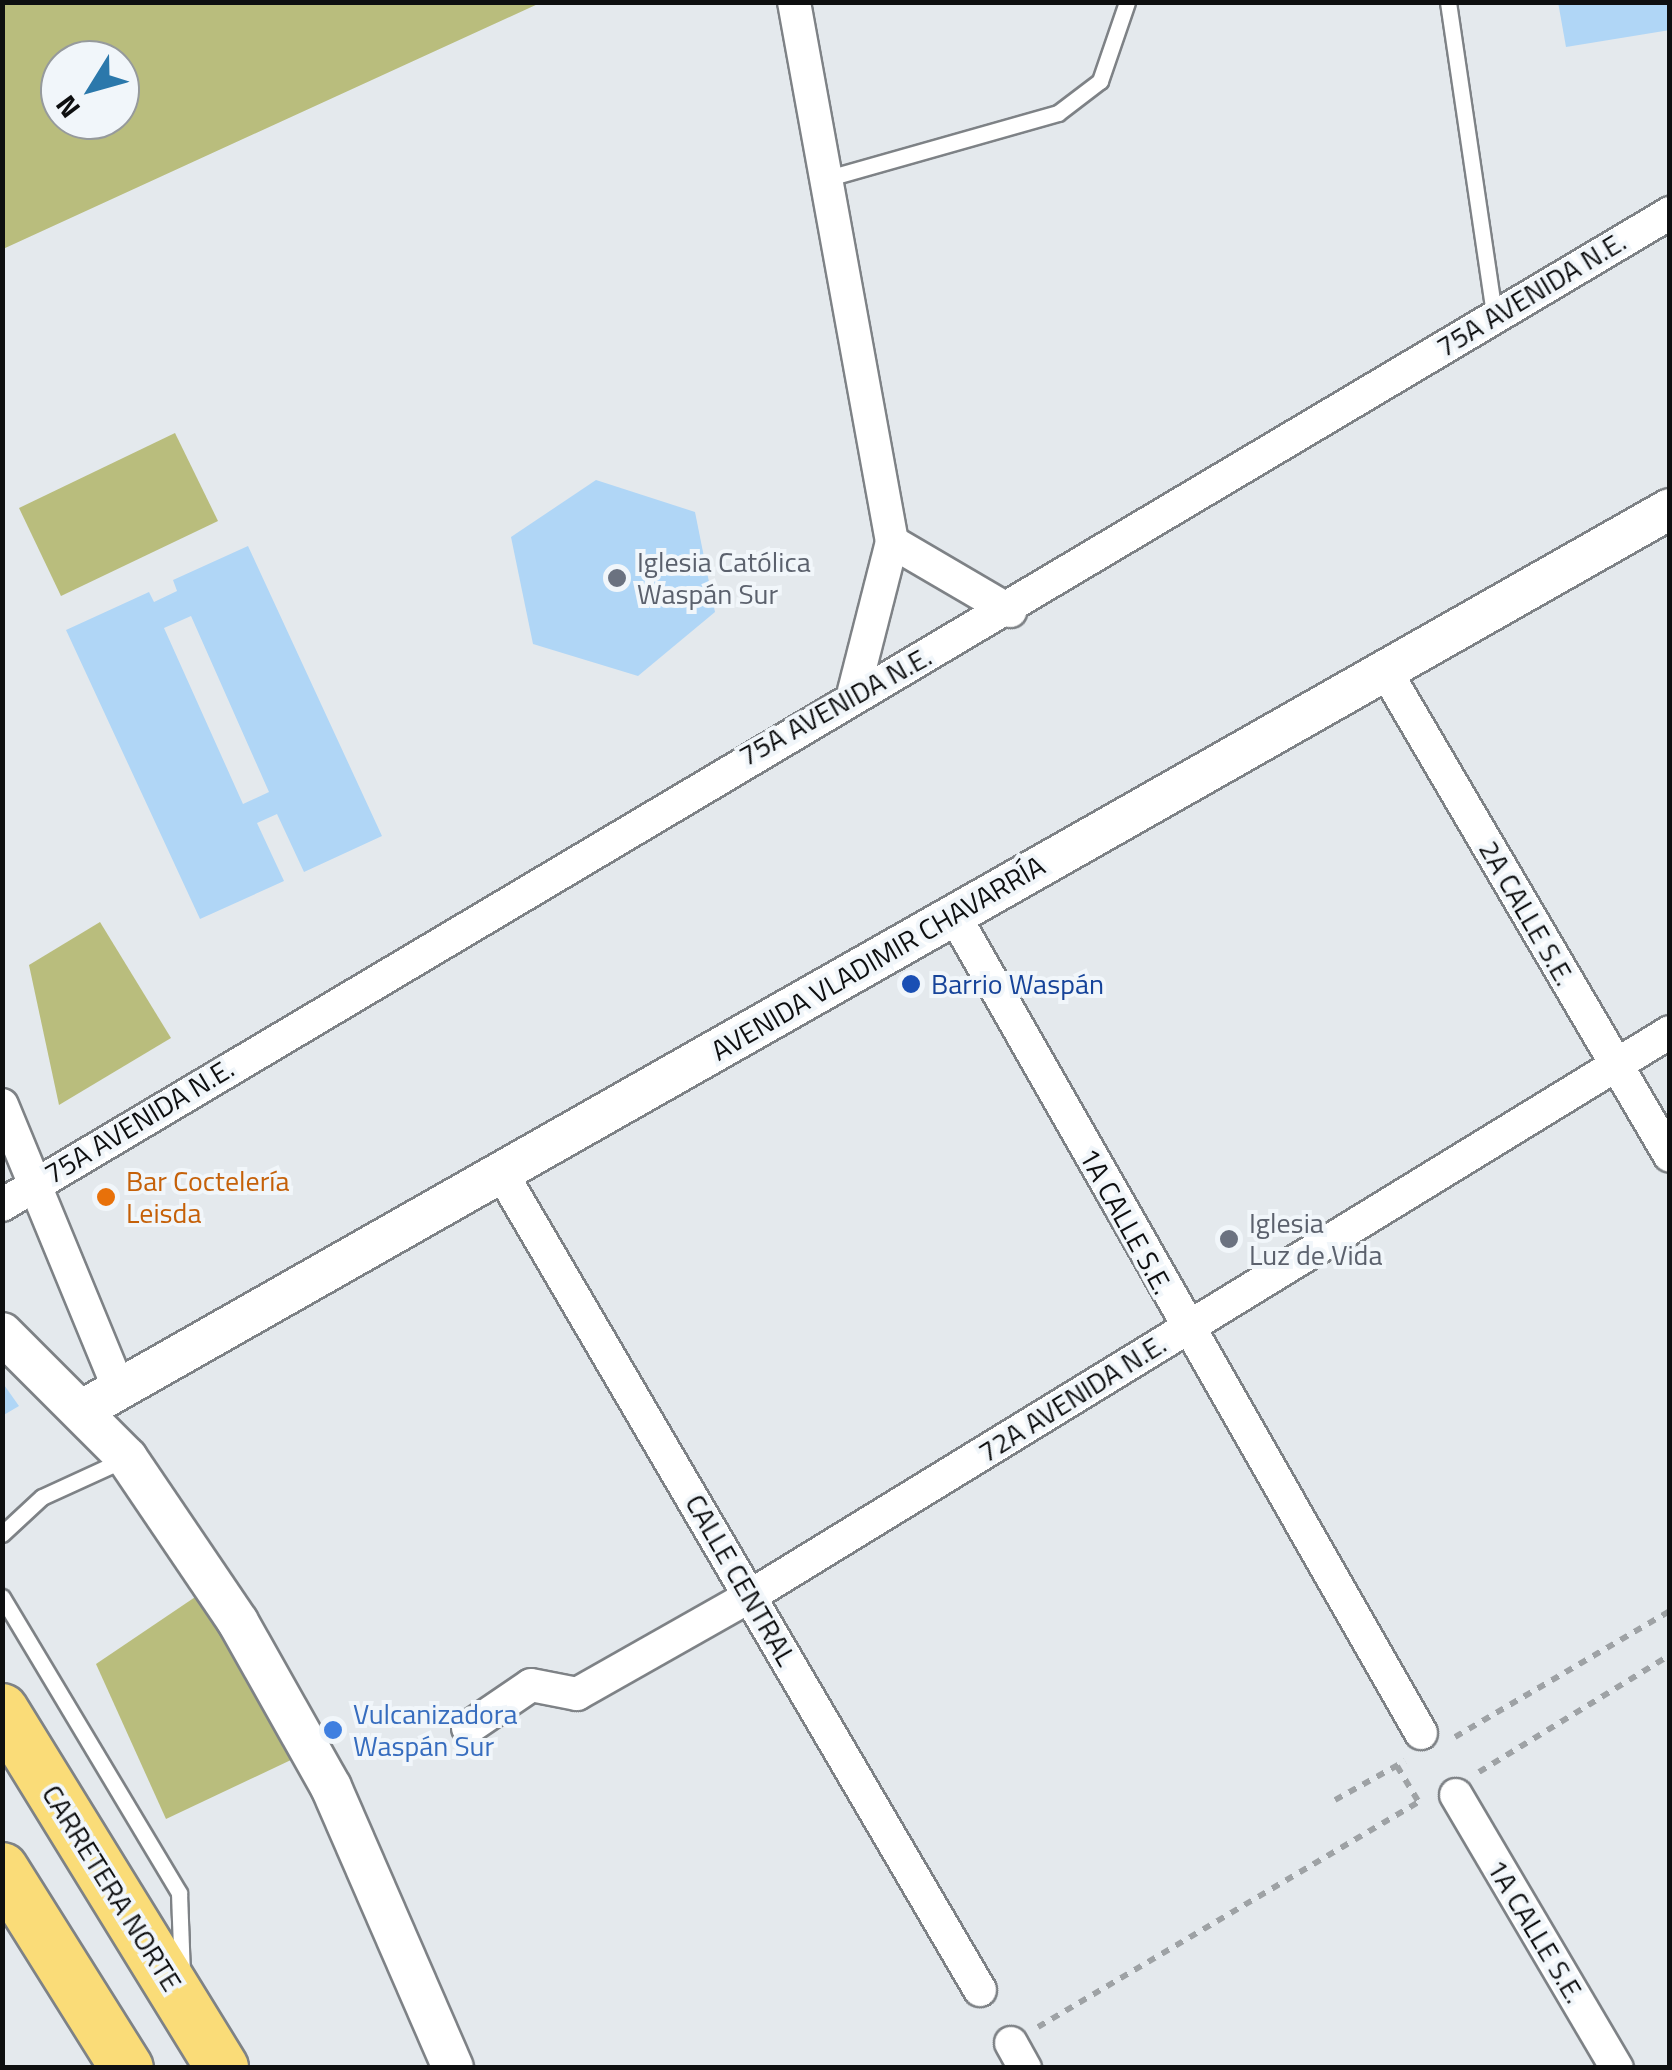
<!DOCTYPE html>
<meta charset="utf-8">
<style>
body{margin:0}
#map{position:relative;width:1672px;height:2070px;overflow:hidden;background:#e4e9ed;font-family:"Titillium Web",sans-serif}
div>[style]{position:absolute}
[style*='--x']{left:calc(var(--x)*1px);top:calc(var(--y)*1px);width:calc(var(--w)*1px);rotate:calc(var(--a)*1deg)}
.green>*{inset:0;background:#b9bd7d}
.building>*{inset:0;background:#b0d6f6}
.path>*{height:6px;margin-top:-3px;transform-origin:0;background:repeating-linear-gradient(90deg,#9ea2a5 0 8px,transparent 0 16px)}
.roads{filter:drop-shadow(2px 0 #7e8286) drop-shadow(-2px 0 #7e8286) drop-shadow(0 2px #7e8286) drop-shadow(0 -2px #7e8286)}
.service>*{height:15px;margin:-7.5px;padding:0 7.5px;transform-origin:7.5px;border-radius:7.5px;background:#fff}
.minor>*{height:32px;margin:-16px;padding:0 16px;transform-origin:16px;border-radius:16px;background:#fff}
.tertiary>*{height:40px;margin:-20px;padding:0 20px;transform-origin:20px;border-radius:20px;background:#fff}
.trunk>*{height:52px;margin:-26px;padding:0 26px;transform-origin:26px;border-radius:26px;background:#fadc78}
.dots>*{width:28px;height:28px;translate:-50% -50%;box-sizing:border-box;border:5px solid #f1f6fa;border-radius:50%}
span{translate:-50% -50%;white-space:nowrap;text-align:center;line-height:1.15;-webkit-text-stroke:8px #f1f6fa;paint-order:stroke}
.street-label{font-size:28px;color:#0e0f10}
.worship-label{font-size:28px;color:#5b616d}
.left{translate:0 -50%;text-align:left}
.transit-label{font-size:28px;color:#164399}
.food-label{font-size:28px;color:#c56008}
.shop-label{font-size:28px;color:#366cbe}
.frame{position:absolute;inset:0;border:5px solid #0e0f10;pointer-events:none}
.north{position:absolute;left:40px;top:40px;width:100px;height:100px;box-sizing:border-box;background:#f1f6fa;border:2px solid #969a9c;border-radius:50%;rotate:233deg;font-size:28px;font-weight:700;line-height:40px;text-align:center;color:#0e0f10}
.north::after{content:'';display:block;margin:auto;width:35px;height:45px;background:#2b78ab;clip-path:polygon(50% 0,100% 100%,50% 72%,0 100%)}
</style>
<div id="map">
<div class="green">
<i style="clip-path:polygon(evenodd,3px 2px,540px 2px,540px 3px,3px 249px,3px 2px,60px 60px,120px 60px,120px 120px,60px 120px,60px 60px)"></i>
<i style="clip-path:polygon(175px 433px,218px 521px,61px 596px,19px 508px)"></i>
<i style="clip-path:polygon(100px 922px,171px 1038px,59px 1105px,29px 965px)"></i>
<i style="clip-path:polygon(213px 1585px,312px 1750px,166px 1819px,96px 1664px)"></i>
</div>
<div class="building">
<i style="clip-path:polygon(1558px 2px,1670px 2px,1670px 30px,1566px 47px)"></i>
<i style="clip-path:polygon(596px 480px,695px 512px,715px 612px,638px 676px,533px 644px,511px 537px)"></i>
<i style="clip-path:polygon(evenodd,248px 546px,382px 836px,304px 872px,277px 814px,257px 823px,284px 881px,200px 919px,66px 630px,149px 592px,154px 602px,177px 591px,173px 580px,248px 546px,191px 616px,269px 792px,243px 804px,164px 628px,191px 616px)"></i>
<i style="clip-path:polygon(2px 1382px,19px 1406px,2px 1416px)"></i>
</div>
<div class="path">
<i style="--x:1455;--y:1737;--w:249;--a:-30.4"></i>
<i style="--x:1397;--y:1766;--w:41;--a:59"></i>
<i style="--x:1479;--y:1772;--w:224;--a:-31.5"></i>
<i style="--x:1335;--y:1800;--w:80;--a:-29.1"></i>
<i style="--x:1038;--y:2027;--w:447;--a:-30.6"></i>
</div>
<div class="roads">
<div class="service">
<i style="--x:1448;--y:2;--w:316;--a:81.6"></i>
<i style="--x:825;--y:179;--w:242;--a:-15.8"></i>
<i style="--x:1058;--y:113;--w:53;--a:-37.3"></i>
<i style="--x:1100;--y:81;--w:83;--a:-71.1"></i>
<i style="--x:2;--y:1534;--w:54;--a:-42.8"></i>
<i style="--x:42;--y:1497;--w:91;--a:-24.6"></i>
<i style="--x:2;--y:1597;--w:345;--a:59.1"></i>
<i style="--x:179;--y:1893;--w:81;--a:87.9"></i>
</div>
<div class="minor">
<i style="--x:794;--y:2;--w:549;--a:79.71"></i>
<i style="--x:892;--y:542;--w:154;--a:104.3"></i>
<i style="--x:892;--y:542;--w:137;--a:30.3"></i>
<i style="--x:1385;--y:670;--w:563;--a:59.61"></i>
<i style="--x:954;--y:915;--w:942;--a:60.28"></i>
<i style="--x:2;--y:1105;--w:307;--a:67.6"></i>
<i style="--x:501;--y:1172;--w:948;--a:59.65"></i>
<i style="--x:2;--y:1205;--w:1941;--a:-30.74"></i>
<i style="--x:468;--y:1728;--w:76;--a:-34.3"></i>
<i style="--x:531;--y:1685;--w:47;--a:11.1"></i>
<i style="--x:577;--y:1694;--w:199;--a:-29.5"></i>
<i style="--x:750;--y:1596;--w:1079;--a:-31.51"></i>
<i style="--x:1456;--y:1795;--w:317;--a:59.5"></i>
<i style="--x:1011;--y:2043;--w:29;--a:61"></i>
</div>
<div class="tertiary">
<i style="--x:2;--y:1333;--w:177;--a:45"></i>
<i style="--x:127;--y:1458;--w:198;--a:55.9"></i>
<i style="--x:238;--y:1622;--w:189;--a:60.6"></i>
<i style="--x:331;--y:1787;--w:306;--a:66.5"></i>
<i style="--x:86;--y:1408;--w:1821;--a:-29.58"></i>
</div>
<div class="trunk">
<i style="--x:2;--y:1710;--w:420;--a:58.4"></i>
<i style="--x:2;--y:1869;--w:235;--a:57.9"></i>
</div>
</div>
<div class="dots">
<i style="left:617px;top:578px;background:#6b7280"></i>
<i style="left:911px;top:984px;background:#1a4fb4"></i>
<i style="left:106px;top:1197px;background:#e8710a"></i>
<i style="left:1229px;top:1239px;background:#6b7280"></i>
<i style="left:333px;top:1730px;background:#3f7fe0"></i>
</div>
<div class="street-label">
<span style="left:1531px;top:294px;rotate:-31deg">75A AVENIDA N.E.</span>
<span style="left:835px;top:706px;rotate:-29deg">75A AVENIDA N.E.</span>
<span style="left:1527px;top:913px;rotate:60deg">2A CALLE S.E.</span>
<span style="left:878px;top:958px;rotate:-30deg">AVENIDA VLADIMIR CHAVARRÍA</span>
<span style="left:139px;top:1121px;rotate:-31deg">75A AVENIDA N.E.</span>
<span style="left:1126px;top:1221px;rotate:61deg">1A CALLE S.E.</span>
<span style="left:1072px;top:1398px;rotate:-32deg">72A AVENIDA N.E.</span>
<span style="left:741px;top:1580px;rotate:60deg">CALLE CENTRAL</span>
<span style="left:112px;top:1888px;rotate:58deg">CARRETERA NORTE</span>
<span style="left:1536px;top:1931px;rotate:59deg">1A CALLE S.E.</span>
</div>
<div class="worship-label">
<span class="left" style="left:637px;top:578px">Iglesia Católica<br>Waspán Sur</span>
<span class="left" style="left:1249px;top:1239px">Iglesia<br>Luz de Vida</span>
</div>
<div class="transit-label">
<span class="left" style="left:931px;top:984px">Barrio Waspán</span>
</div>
<div class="food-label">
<span class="left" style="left:126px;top:1197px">Bar Coctelería<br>Leisda</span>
</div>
<div class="shop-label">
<span class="left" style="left:353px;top:1730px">Vulcanizadora<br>Waspán Sur</span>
</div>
<div class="frame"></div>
<div class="north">N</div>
</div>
